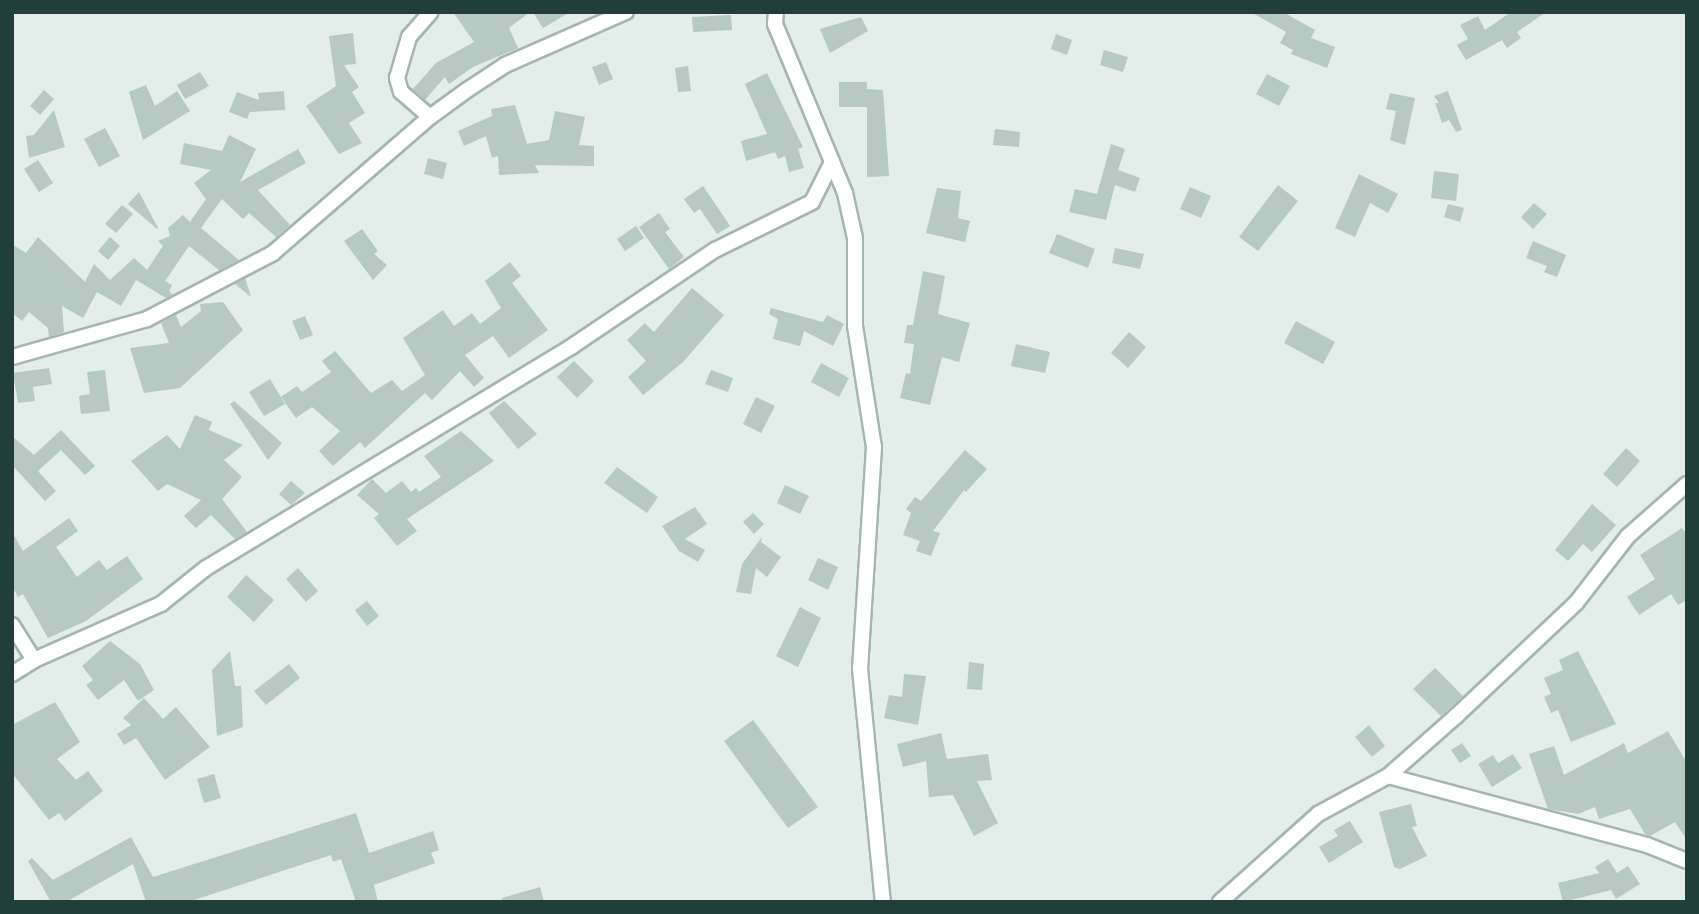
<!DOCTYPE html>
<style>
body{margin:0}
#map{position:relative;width:1699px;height:914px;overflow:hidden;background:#e3edea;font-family:"Asap Condensed",sans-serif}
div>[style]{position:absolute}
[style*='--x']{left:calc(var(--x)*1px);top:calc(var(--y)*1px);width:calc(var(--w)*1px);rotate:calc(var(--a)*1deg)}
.building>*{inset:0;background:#b8c8c3}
.roads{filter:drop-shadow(2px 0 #a5b5b2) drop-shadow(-2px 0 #a5b5b2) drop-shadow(0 2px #a5b5b2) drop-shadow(0 -2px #a5b5b2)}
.street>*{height:14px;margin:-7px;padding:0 7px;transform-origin:7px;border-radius:7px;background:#fff}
span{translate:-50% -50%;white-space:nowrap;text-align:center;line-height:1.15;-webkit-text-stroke:5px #f3f9f7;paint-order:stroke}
.frame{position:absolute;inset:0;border:14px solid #223e3b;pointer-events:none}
</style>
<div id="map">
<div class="building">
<i style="clip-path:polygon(453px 12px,530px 12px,509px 28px,518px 48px,473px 67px,449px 84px,445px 77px,425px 100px,413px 89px,436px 63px,474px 42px)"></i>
<i style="clip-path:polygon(533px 12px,570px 12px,543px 28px)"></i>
<i style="clip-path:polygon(1251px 12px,1283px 12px,1315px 30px,1311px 38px,1335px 47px,1327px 68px,1291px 54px,1293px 50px,1280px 43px,1286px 32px)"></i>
<i style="clip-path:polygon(1511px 12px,1546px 12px,1517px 32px,1521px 38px,1507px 48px,1502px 40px,1466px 60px,1457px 45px,1468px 39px,1460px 25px,1478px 16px,1485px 30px)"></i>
<i style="clip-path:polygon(731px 15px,732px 30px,693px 32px,692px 17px)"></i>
<i style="clip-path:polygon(861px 17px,868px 31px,830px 53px,820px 29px)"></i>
<i style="clip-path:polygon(353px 33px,356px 64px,344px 65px,359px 87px,352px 92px,365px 113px,349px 123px,362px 143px,339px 154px,306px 106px,336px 86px,329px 36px)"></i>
<i style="clip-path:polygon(1056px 34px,1072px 40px,1067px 55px,1051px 49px)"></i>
<i style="clip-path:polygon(1104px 50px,1128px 57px,1123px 72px,1100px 65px)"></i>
<i style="clip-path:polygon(606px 62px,613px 79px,599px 85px,592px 67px)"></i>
<i style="clip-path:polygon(688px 66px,691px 91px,678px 92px,675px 68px)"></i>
<i style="clip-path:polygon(200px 72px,209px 86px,185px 99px,177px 85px)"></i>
<i style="clip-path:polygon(767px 73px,803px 147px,798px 149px,804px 168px,789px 172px,785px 156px,778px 159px,775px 152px,746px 161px,741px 141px,767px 134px,745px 84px)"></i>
<i style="clip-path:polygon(1267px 74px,1290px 86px,1279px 106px,1256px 94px)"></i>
<i style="clip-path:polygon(839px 82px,867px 82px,867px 89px,883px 90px,889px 176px,867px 177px,867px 107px,839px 107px)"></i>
<i style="clip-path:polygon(146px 85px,155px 106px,177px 91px,190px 111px,143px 140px,129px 92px)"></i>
<i style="clip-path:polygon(44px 90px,54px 99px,40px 115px,30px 106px)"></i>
<i style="clip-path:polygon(284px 91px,285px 110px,250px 112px,247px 119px,229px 112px,237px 92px,259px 100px,258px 93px)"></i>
<i style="clip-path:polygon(1448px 91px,1462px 130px,1456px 132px,1449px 120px,1442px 123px,1435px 103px,1439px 103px,1434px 96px)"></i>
<i style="clip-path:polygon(1390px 93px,1415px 98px,1405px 145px,1390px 140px,1396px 111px,1386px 109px)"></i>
<i style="clip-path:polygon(515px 105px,527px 144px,549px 140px,555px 111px,585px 117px,579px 145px,594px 146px,594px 166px,535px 165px,539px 173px,499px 175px,498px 156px,492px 158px,486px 136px,464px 146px,458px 131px,492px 116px,491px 109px)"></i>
<i style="clip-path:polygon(54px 110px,65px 147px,29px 158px,26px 136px,34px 135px)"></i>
<i style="clip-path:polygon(105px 128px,120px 156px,99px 167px,84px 139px)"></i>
<i style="clip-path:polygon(995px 129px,1020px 132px,1019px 147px,993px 145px)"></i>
<i style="clip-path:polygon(229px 135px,256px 149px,240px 182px,298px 149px,306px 163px,258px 190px,290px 225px,276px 237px,249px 213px,243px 219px,222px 199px,201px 228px,239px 260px,219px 270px,189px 246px,165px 281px,172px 285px,169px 291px,173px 295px,166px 298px,136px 280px,121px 306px,97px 292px,83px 318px,62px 306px,64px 332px,49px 337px,48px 328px,29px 312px,22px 321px,12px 313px,12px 244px,26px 253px,38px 237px,85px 282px,94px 264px,110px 280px,134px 258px,147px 270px,163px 246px,158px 241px,170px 236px,168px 228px,183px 215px,190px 222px,206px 199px,194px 183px,211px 170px,180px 164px,184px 143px,222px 151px)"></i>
<i style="clip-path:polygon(1111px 144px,1125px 149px,1118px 170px,1140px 178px,1135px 192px,1115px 185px,1106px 220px,1069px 212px,1075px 189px,1097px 194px)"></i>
<i style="clip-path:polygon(428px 158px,447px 163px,443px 179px,424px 174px)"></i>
<i style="clip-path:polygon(38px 160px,53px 183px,39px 192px,24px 169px)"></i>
<i style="clip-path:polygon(1434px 171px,1459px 174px,1456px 201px,1431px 198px)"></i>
<i style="clip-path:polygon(1359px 174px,1398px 194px,1388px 213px,1370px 203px,1355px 237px,1335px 228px)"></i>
<i style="clip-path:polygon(1278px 185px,1298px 201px,1258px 251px,1239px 237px)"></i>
<i style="clip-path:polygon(703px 186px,730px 226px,717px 234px,700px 209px,694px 213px,684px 199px)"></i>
<i style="clip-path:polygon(1190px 187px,1211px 196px,1201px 218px,1180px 209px)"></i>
<i style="clip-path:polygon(937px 188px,961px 191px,958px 218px,970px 221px,965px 242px,926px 233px)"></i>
<i style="clip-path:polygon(139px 192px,158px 228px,157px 229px,128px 204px)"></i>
<i style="clip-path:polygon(1534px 203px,1547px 214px,1533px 229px,1521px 217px)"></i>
<i style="clip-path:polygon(1448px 204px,1464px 208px,1460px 222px,1444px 217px)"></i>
<i style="clip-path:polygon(122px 205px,133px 214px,116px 233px,105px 224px)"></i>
<i style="clip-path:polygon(659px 213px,670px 229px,665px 232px,684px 257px,669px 269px,639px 227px)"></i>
<i style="clip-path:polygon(636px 226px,644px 238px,625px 251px,617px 239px)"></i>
<i style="clip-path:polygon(362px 229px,378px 251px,374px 254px,387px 265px,373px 280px,344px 241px)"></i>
<i style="clip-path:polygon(1057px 234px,1095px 249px,1088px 268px,1049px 253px)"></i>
<i style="clip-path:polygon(110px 237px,120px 246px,108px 260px,98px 251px)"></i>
<i style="clip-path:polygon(1533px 241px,1566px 255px,1557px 277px,1544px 272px,1547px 266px,1526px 258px)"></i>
<i style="clip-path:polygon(1115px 248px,1144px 254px,1140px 269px,1112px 263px)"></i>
<i style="clip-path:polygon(510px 262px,521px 276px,512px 283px,548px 330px,509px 358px,493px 336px,465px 355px,484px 378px,474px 387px,460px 371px,432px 400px,425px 393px,365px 448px,360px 442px,333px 466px,319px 451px,340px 431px,312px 407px,296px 418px,281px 397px,297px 386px,302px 392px,331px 372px,322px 361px,335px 351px,371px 393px,392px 380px,402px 391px,425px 375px,403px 338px,443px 310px,454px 326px,472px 313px,480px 324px,501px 308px,485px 281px)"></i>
<i style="clip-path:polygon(923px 271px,945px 276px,938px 314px,970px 323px,959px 362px,942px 357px,930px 405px,900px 398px,906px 373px,910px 374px,914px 344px,904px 343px,907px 325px,913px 325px)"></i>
<i style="clip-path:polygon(245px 278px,251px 297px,235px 284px)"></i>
<i style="clip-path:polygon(692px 288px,724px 315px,683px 362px,643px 395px,628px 377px,646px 361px,627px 340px,645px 323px,654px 332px)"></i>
<i style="clip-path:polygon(223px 302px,243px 330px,180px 388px,144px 393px,130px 348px,169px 343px,161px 323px,176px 315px,181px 327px,201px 311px,200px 304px)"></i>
<i style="clip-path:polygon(771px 308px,823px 322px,827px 315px,844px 324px,833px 346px,804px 331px,800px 346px,773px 339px,778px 319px,769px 314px)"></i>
<i style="clip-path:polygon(305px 316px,313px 335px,300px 340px,292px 321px)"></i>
<i style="clip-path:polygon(1296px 321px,1335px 342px,1323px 364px,1284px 343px)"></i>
<i style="clip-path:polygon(1129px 332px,1146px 347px,1128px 368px,1111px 353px)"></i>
<i style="clip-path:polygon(1016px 344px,1050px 352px,1045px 373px,1011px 366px)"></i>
<i style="clip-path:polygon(574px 361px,594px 381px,577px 398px,557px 377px)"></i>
<i style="clip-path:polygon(821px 363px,849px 378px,839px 397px,811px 382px)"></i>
<i style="clip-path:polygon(49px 368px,52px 384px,33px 387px,35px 401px,18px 403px,13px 373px)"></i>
<i style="clip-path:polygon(105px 370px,110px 411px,81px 414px,79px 396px,90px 394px,87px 372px)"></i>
<i style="clip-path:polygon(711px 370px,733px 378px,728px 392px,705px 384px)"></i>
<i style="clip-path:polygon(270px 379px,285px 404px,264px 416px,249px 392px)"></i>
<i style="clip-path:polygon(756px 397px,775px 406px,761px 433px,743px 424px)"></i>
<i style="clip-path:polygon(234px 401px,282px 443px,268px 460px,230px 404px)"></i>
<i style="clip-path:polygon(504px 401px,537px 434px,518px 449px,489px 413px)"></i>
<i style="clip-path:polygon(195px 415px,212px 422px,209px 430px,243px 445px,224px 460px,242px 477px,222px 499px,247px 532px,235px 539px,211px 515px,196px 528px,184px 516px,201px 500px,167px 484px,158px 491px,131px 461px,167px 435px,180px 449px)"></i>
<i style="clip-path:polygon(61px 430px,95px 466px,85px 475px,61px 450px,38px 471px,56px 491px,45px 501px,12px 465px,12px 436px,34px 455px)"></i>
<i style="clip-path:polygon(461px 431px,494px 461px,407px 519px,417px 531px,397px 546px,374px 518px,379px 514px,357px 495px,372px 479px,386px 493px,402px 481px,411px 492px,416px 488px,419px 492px,441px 477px,424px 456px)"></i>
<i style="clip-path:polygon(1626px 448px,1640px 461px,1617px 487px,1603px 474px)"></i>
<i style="clip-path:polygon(965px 450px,987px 469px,966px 492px,964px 490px,933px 531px,940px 533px,931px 556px,916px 551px,920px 541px,903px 535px,911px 513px,906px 509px,915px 497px,921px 501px)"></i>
<i style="clip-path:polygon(617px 467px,658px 497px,647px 513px,604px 483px)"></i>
<i style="clip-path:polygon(291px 481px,305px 493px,291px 505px,279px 494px)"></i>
<i style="clip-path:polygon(785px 485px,809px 496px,800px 514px,777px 503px)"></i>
<i style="clip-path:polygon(1592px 504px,1616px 525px,1592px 552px,1583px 544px,1568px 561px,1555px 550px)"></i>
<i style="clip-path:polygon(695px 507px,707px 524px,685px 539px,705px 550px,698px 562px,679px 551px,662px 526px)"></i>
<i style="clip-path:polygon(753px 513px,764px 524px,754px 534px,743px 522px)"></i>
<i style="clip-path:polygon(69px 518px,78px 531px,56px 547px,77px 577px,99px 560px,107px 570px,127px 556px,143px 579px,86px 621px,48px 638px,23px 594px,18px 597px,12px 586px,12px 532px,23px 551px)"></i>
<i style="clip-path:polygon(1682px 528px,1687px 535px,1687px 600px,1678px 605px,1671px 594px,1639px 615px,1627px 597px,1655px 579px,1640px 555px)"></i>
<i style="clip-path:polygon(762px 537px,761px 542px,781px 557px,767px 577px,756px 568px,751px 594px,736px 592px,742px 564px)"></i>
<i style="clip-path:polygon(818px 558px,838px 567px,828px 590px,808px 580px)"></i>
<i style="clip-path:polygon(298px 568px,318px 591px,306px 602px,286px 579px)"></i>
<i style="clip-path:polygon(246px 575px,274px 600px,254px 622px,227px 597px)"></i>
<i style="clip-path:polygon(367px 601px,379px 616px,367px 626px,355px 610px)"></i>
<i style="clip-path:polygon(800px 607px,821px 618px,798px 667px,776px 656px)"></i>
<i style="clip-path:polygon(110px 641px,140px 664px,154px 690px,138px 701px,124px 680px,98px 700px,86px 685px,93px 680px,82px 666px)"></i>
<i style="clip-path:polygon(230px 651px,235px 686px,241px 686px,243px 727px,217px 736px,212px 670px)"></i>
<i style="clip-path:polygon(1578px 651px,1616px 724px,1571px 742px,1558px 710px,1551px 713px,1544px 697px,1551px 694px,1544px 678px,1563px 670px,1559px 660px)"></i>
<i style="clip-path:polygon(969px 662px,984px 664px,982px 690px,967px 689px)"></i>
<i style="clip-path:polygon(289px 664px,300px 678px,266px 705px,254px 691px)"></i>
<i style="clip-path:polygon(1435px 668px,1463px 696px,1441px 716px,1413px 689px)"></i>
<i style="clip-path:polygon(904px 674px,926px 676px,918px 725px,884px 718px,889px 695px,902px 697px)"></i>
<i style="clip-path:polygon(144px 698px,163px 719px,176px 707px,210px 747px,165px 780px,136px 738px,124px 745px,117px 734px,131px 725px,123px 718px)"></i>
<i style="clip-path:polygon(55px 702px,80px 742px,57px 759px,76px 780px,88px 771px,103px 791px,65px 821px,59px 813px,49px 820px,12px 773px,12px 725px)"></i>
<i style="clip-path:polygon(753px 720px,818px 807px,788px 828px,724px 741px)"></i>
<i style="clip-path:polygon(1369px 725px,1385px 746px,1372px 757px,1355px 737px)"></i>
<i style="clip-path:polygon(1668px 731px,1687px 763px,1687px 840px,1675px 822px,1650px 836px,1645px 834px,1630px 809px,1599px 819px,1595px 807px,1578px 814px,1548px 809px,1529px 754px,1554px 746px,1564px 775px,1624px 743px,1628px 753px)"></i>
<i style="clip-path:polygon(941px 733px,947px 759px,988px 754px,992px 780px,977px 781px,998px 823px,974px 836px,953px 795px,929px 797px,926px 761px,903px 767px,897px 744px)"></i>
<i style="clip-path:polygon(1462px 743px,1471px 756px,1460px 763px,1451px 750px)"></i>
<i style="clip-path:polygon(1513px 754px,1522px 768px,1492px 787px,1478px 764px,1493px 755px,1498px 763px)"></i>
<i style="clip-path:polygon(214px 774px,221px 798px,204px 803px,197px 779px)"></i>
<i style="clip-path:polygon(1411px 804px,1417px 826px,1412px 827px,1427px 856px,1400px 869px,1394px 867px,1379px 812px)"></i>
<i style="clip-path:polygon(356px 813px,369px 853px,433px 831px,439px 850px,431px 853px,435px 863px,374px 885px,378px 902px,356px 902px,341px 859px,333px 862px,331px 855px,188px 902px,146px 902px,133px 864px,66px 902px,51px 902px,28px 861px,32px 858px,53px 880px,131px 837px,153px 877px)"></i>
<i style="clip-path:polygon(1350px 821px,1363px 842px,1329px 863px,1319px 847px,1338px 836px,1334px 830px)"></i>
<i style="clip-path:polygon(1608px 859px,1617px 873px,1628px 866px,1640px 884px,1616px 899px,1611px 890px,1563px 902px,1558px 883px,1599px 873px,1595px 867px)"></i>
<i style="clip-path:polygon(540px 887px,544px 902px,502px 902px,502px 898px)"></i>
</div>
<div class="roads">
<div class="street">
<i style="--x:776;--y:12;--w:12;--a:95"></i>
<i style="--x:775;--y:24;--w:183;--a:67.5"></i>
<i style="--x:845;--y:193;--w:46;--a:77.5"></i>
<i style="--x:855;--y:238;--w:88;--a:90"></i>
<i style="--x:855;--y:326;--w:122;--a:81.1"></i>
<i style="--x:874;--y:447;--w:222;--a:93.6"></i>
<i style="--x:860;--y:669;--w:234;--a:84.4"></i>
<i style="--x:430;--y:117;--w:38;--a:-139"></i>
<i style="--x:401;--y:92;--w:15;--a:-106"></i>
<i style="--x:397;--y:78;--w:43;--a:-73.7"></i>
<i style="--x:409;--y:37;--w:33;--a:-49"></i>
<i style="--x:12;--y:357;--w:140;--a:-15.7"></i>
<i style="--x:147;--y:319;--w:142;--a:-27.6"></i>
<i style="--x:273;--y:253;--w:208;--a:-40.9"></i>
<i style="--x:430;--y:117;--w:46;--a:-36.1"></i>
<i style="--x:467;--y:90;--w:45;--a:-33.3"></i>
<i style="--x:505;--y:65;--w:132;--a:-23.7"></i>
<i style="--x:12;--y:625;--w:41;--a:57.8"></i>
<i style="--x:12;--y:674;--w:26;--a:-32"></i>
<i style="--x:34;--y:660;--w:139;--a:-23.8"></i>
<i style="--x:161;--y:604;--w:58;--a:-38.7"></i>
<i style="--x:206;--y:568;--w:427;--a:-31.2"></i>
<i style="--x:571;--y:347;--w:174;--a:-34"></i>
<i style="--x:715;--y:250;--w:108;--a:-26.3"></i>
<i style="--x:812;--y:202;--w:45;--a:-63.4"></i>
<i style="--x:1388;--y:776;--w:268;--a:14.9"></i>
<i style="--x:1647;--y:845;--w:43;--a:21.8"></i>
<i style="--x:1220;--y:902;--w:132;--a:-41.9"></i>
<i style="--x:1318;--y:814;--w:80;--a:-28.5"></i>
<i style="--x:1388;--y:776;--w:91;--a:-41.4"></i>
<i style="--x:1456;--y:716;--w:165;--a:-43.3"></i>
<i style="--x:1576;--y:603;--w:85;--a:-52.2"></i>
<i style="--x:1628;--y:536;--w:79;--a:-41.4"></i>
</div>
</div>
<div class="frame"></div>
</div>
